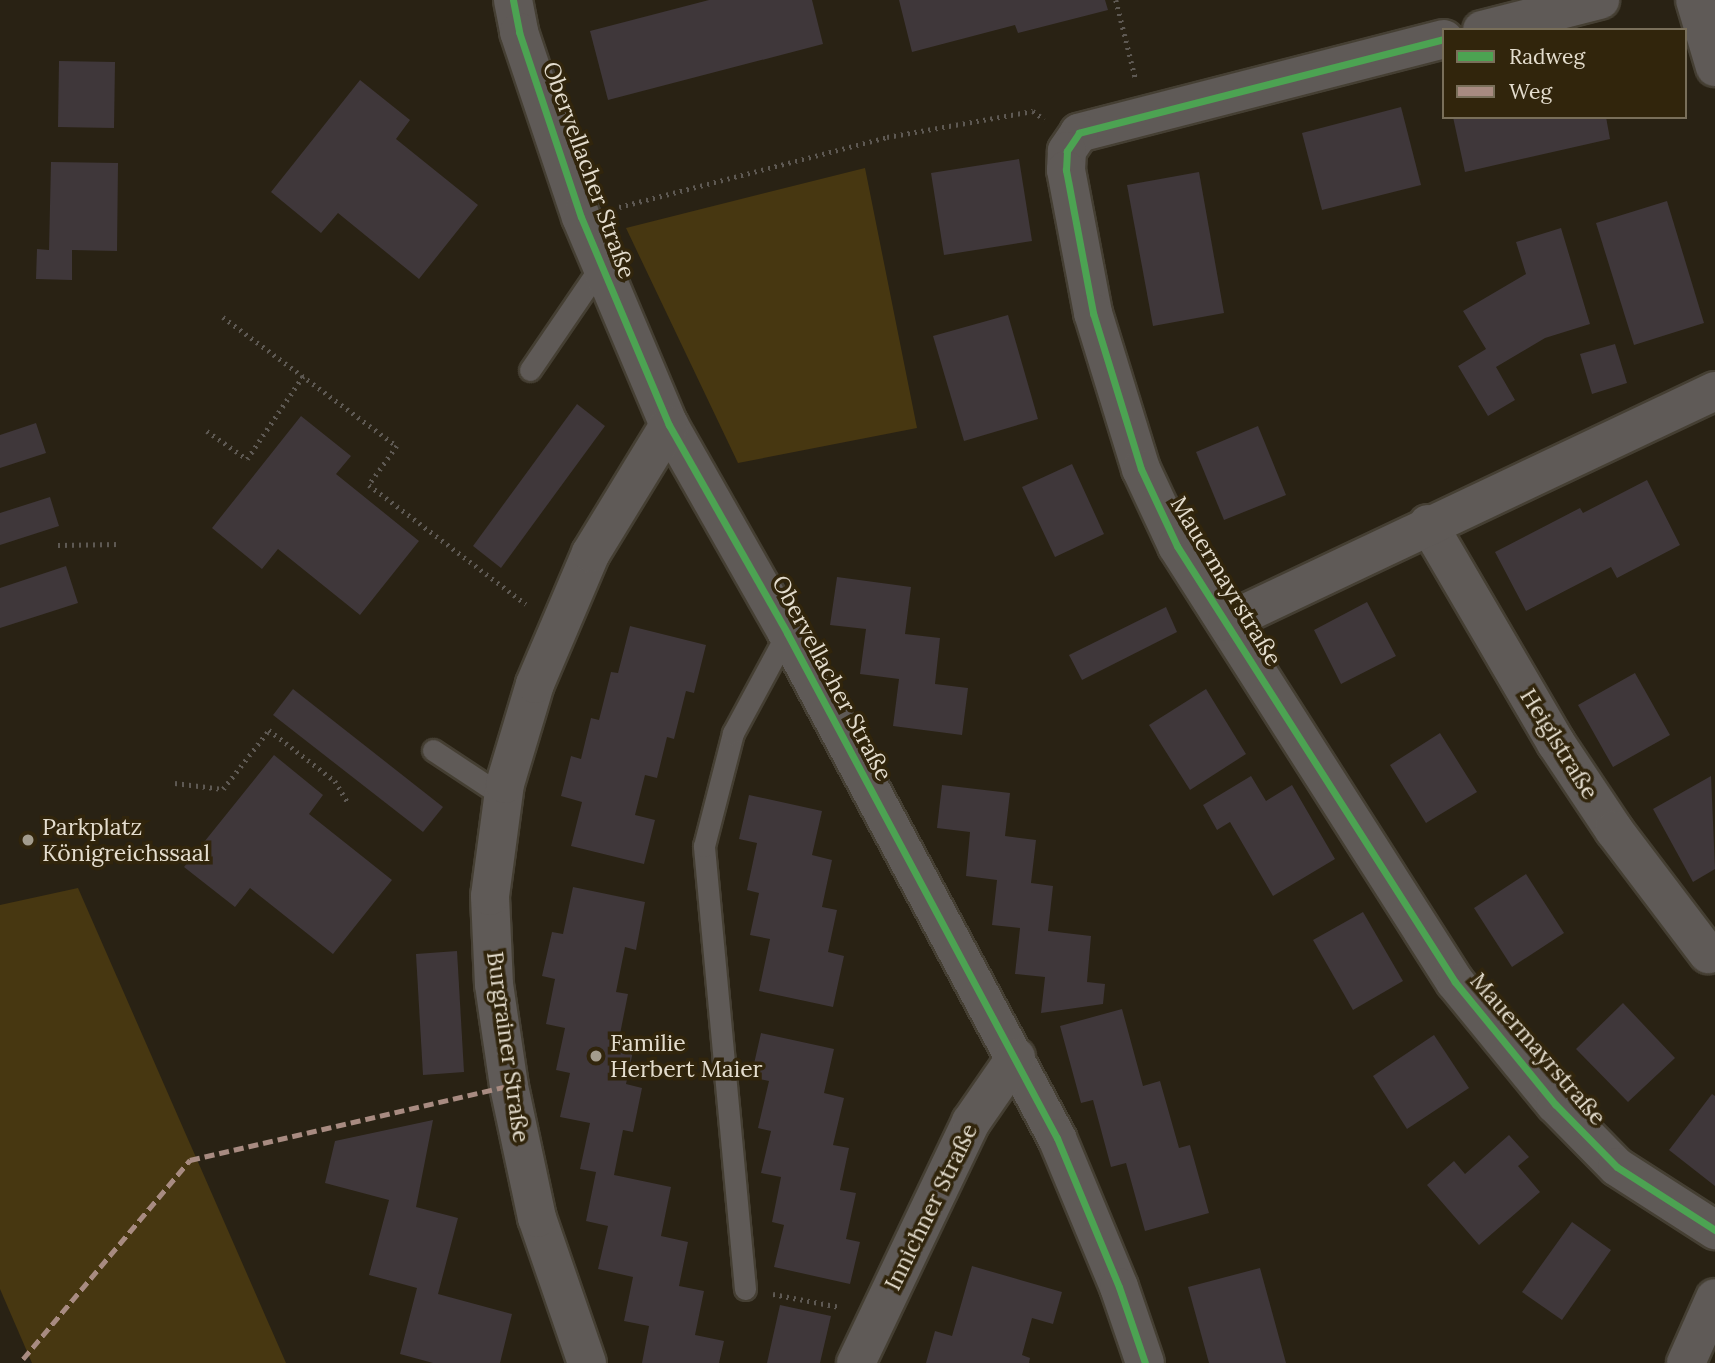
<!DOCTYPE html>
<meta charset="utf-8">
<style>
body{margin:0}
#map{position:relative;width:1715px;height:1363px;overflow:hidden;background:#292214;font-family:Lora,serif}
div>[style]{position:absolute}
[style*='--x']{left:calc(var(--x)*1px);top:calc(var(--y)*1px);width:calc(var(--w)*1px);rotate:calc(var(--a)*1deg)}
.green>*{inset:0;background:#473711}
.building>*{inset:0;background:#3f373a}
.path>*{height:4.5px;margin-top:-2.25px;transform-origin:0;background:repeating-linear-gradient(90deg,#5e5953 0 2px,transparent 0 7px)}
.roads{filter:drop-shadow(2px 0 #453f33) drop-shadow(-2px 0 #453f33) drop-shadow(0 2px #453f33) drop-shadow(0 -2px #453f33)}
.lane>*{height:21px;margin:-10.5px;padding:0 10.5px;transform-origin:10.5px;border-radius:10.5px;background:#5f5a57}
.street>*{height:38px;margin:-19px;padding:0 19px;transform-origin:19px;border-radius:19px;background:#5f5a57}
.quiet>*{height:5px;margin-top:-2.5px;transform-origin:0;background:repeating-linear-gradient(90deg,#a88b81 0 10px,transparent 0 15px)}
.cycleway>*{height:7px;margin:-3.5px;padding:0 3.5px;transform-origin:3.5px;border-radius:3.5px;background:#4ca352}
.dots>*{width:19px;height:19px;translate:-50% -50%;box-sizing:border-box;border:4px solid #31250c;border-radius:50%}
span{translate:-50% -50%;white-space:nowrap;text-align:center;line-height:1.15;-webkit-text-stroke:7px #31250c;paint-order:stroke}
.street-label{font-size:23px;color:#e4ddce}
.poi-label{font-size:23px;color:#e4ddce}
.left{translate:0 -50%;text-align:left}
.legend{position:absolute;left:1442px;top:28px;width:245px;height:91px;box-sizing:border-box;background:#31250c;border:2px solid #796f5a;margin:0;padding:9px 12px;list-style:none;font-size:21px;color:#e4ddce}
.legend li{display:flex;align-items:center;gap:14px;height:35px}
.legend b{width:35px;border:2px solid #796f5a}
</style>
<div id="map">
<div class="green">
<i style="clip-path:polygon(865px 168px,917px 428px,738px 463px,626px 228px)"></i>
<i style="clip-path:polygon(78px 888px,286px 1363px,32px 1363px,0 1289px,0 905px)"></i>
</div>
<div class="building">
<i style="clip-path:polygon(709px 0,812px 0,823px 44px,608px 100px,590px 31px)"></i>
<i style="clip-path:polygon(899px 0,1105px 0,1108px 10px,1018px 33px,1015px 25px,912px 52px)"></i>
<i style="clip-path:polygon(59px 61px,115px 62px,114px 128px,58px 127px)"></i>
<i style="clip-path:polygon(360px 80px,410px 120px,396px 139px,478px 205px,419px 279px,338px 213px,321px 233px,271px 192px)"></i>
<i style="clip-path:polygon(1401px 107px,1421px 185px,1322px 210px,1302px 133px)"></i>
<i style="clip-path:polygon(1453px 117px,1606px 117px,1610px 139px,1465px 172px)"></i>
<i style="clip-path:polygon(1019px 159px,1032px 241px,944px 255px,931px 173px)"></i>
<i style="clip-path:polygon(51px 162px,118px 163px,117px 251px,72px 250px,72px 280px,36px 279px,37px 249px,49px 250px)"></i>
<i style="clip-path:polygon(1199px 172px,1224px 313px,1153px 326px,1127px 185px)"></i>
<i style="clip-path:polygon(1667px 201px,1704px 323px,1634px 345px,1596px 223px)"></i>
<i style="clip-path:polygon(1561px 228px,1590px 324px,1545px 338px,1496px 367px,1515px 400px,1488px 416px,1458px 366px,1486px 349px,1463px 311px,1526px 274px,1516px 242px)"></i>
<i style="clip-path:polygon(1008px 315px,1038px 419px,964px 441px,933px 336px)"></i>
<i style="clip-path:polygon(1615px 344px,1627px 383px,1592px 394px,1580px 354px)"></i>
<i style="clip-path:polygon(577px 404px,605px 426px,501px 568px,473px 546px)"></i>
<i style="clip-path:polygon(301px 416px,351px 456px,336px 474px,419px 541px,360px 615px,278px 549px,262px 569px,212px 528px)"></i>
<i style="clip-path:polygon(36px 423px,46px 453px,0 468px,0 435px)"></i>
<i style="clip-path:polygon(1258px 426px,1286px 495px,1224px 520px,1196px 452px)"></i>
<i style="clip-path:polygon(1072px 464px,1104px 534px,1055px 557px,1022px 487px)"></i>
<i style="clip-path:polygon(1647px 480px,1680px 545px,1617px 578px,1611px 567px,1526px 611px,1495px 552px,1580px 508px,1583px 513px)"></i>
<i style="clip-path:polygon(50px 497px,59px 526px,0 545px,0 513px)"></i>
<i style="clip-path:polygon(66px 566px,78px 603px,0 628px,0 588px)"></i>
<i style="clip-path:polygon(837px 577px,911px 587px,905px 634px,940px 638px,935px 684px,968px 688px,962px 735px,893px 726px,899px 679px,860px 674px,866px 629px,830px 625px)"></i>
<i style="clip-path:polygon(1367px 602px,1396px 656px,1341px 684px,1314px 630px)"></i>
<i style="clip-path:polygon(1166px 607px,1177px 632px,1082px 680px,1069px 655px)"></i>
<i style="clip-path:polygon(630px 626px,706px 645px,694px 693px,686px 691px,674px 739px,667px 737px,657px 778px,645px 775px,635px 815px,655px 820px,644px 864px,571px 846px,582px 802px,561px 796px,571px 756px,581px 759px,591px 718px,599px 720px,611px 672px,618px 673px)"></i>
<i style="clip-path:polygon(1635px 673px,1670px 735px,1613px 767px,1578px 705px)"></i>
<i style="clip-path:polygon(293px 689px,443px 807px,423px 832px,273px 715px)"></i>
<i style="clip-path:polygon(1206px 689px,1246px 754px,1190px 790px,1149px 725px)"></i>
<i style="clip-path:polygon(1440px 733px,1477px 792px,1426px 823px,1390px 765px)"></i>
<i style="clip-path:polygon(274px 755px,323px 795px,309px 814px,392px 880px,333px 954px,250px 888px,235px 907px,184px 867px)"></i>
<i style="clip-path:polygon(1251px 776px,1266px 801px,1292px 785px,1335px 859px,1273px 896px,1230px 822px,1217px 830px,1203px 805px)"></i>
<i style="clip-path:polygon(1711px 776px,1715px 869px,1693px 882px,1653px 809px)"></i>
<i style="clip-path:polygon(942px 785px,1010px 793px,1005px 836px,1036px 840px,1031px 883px,1053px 886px,1048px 931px,1091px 936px,1087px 982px,1105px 984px,1103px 1004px,1041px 1013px,1045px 977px,1015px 974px,1020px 928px,992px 925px,997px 880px,966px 876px,970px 832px,937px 828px)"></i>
<i style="clip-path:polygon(749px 795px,822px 811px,812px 855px,832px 860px,822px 907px,837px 910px,828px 952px,844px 956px,833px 1007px,759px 991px,770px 939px,750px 935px,759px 893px,747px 890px,757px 843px,739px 839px)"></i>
<i style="clip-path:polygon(1526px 874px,1564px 933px,1512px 967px,1474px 908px)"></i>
<i style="clip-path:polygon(573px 887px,645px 902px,636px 950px,625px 947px,616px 992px,628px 994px,619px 1039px,635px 1042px,626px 1084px,642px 1088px,633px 1132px,623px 1130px,614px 1175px,671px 1187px,661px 1236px,688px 1242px,679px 1286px,704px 1291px,695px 1335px,724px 1341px,719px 1363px,642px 1363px,649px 1326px,624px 1321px,633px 1277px,598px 1269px,608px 1226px,586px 1221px,596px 1172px,580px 1169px,590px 1123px,560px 1117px,570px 1073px,556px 1070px,565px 1028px,546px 1024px,555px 979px,542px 976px,552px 932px,563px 934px)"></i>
<i style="clip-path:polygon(1363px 912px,1403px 981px,1353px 1010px,1313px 940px)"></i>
<i style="clip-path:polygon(457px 951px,464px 1072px,423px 1075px,416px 954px)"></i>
<i style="clip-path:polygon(1623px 1003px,1675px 1058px,1628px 1102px,1576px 1049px)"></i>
<i style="clip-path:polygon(1122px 1009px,1143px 1086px,1160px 1081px,1179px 1148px,1190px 1145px,1209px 1213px,1145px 1231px,1126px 1163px,1111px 1167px,1093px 1100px,1081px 1103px,1060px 1026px)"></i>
<i style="clip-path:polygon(761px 1033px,834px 1049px,824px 1093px,844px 1098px,833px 1145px,849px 1148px,840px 1190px,856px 1193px,846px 1239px,860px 1242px,850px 1284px,774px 1267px,784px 1225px,772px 1222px,781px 1177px,761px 1173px,771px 1131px,758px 1128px,769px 1081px,751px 1077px)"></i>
<i style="clip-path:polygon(1434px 1035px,1469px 1088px,1407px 1129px,1373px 1076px)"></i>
<i style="clip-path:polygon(1712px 1094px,1715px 1096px,1715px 1186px,1669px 1150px)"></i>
<i style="clip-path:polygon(433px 1120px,416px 1207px,458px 1218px,438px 1294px,512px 1314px,500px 1363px,433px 1363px,400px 1354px,417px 1288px,369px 1275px,389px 1200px,325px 1183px,335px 1141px)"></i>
<i style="clip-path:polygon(1509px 1135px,1529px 1157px,1518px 1166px,1540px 1192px,1479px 1245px,1427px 1185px,1454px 1161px,1465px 1174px)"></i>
<i style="clip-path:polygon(1572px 1222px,1611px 1250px,1562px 1320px,1522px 1292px)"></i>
<i style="clip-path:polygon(972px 1266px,1062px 1292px,1053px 1324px,1032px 1318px,1022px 1355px,1030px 1358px,1029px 1363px,926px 1363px,935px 1331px,952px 1336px)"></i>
<i style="clip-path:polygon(1260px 1268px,1286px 1363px,1209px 1363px,1188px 1287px)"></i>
<i style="clip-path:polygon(780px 1305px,831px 1316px,820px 1363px,767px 1363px)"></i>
</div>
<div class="path">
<i style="--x:1116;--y:0;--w:82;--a:76"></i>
<i style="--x:619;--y:207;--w:277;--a:-14.6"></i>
<i style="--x:887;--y:137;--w:148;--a:-10.1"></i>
<i style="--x:1033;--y:111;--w:14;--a:36"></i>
<i style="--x:223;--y:317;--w:217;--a:36.6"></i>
<i style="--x:397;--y:446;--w:48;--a:125.7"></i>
<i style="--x:369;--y:485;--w:197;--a:37.2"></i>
<i style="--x:207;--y:431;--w:49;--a:35"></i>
<i style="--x:247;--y:459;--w:100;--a:-56"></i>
<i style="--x:58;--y:545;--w:62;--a:-0.9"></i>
<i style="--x:175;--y:783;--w:48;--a:7.1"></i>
<i style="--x:223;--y:789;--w:75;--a:-52.1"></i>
<i style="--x:269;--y:730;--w:83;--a:37.7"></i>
<i style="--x:335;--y:781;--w:26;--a:59"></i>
<i style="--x:773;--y:1294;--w:68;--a:11"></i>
</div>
<div class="roads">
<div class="lane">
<i style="--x:530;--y:370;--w:126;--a:-55.7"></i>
<i style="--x:433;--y:750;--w:85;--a:33.5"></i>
<i style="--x:745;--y:1289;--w:445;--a:-95.3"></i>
<i style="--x:704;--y:846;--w:117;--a:-75.6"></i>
<i style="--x:733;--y:733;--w:114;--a:-61.6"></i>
</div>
<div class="street">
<i style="--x:513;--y:0;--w:33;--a:79"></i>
<i style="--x:519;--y:32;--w:195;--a:71.5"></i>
<i style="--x:581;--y:217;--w:226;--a:67.1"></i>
<i style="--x:669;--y:425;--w:239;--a:60.4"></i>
<i style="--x:787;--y:633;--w:573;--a:61.87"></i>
<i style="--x:1057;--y:1138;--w:161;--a:67.4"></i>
<i style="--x:1119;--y:1287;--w:80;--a:71.1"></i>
<i style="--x:1695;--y:0;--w:70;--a:73.4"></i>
<i style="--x:1482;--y:30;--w:122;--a:-14.3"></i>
<i style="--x:1444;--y:39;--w:377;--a:165.6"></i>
<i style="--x:1079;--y:133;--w:22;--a:124"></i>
<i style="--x:1067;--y:151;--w:19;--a:93"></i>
<i style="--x:1066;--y:170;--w:146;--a:79.3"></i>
<i style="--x:1093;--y:313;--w:163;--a:72.9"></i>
<i style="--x:1141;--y:469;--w:85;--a:64.9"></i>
<i style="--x:1177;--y:546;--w:517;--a:57.48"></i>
<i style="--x:1455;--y:982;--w:158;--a:50.7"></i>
<i style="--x:1555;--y:1104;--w:88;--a:45.5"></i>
<i style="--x:1617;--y:1167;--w:117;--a:32.7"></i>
<i style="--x:1428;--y:524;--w:254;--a:59.7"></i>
<i style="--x:1556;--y:743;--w:105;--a:56.3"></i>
<i style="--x:1614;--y:830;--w:156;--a:52.8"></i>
<i style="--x:1227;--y:622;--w:540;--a:-25.33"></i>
<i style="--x:587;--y:1363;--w:153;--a:-109"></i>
<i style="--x:537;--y:1218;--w:135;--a:-102"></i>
<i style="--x:509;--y:1086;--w:102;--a:-98.4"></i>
<i style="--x:494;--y:985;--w:89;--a:-92.6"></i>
<i style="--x:490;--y:896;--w:113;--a:-82.4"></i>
<i style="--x:505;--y:784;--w:104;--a:-73.3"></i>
<i style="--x:535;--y:684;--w:142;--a:-66.9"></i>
<i style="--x:591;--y:553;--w:150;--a:-58.6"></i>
<i style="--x:856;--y:1363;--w:267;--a:-64.5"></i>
<i style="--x:971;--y:1122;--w:79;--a:-55.3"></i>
<i style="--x:1686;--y:1363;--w:71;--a:-66"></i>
</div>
</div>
<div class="quiet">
<i style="--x:23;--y:1359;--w:260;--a:-50"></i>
<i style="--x:190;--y:1160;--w:327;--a:-13.1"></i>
</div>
<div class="cycleway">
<i style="--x:513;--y:0;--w:33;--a:79"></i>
<i style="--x:519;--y:32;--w:195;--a:71.5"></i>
<i style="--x:581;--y:217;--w:226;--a:67.1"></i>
<i style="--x:669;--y:425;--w:239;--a:60.4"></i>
<i style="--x:787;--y:633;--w:573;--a:61.87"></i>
<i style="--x:1057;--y:1138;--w:161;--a:67.4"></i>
<i style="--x:1119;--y:1287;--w:80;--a:71.1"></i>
<i style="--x:1444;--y:39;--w:377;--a:165.6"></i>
<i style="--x:1079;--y:133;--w:22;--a:124"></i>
<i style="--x:1067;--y:151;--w:19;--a:93"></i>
<i style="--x:1066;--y:170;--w:146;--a:79.3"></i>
<i style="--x:1093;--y:313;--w:163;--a:72.9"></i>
<i style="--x:1141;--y:469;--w:85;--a:64.9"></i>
<i style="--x:1177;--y:546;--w:517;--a:57.48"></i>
<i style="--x:1455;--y:982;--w:158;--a:50.7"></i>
<i style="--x:1555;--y:1104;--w:88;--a:45.5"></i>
<i style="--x:1617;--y:1167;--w:117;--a:32.7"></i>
</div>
<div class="dots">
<i style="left:28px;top:840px;background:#a39c8d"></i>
<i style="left:596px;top:1056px;background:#a39c8d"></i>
</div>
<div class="street-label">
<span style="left:589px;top:170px;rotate:70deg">Obervellacher Straße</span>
<span style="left:1226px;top:581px;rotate:59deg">Mauermayrstraße</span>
<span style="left:832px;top:678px;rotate:62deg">Obervellacher Straße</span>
<span style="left:1559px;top:744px;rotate:58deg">Heiglstraße</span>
<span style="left:508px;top:1047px;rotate:82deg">Burgrainer Straße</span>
<span style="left:1538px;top:1049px;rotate:49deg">Mauermayrstraße</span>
<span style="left:931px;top:1207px;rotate:-64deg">Innichner Straße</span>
</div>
<div class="poi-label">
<span class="left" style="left:42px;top:840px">Parkplatz<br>Königreichssaal</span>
<span class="left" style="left:610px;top:1056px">Familie<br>Herbert Maier</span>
</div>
<ul class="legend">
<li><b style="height:9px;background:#4ca352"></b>Radweg</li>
<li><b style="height:9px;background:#a88b81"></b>Weg</li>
</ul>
</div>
